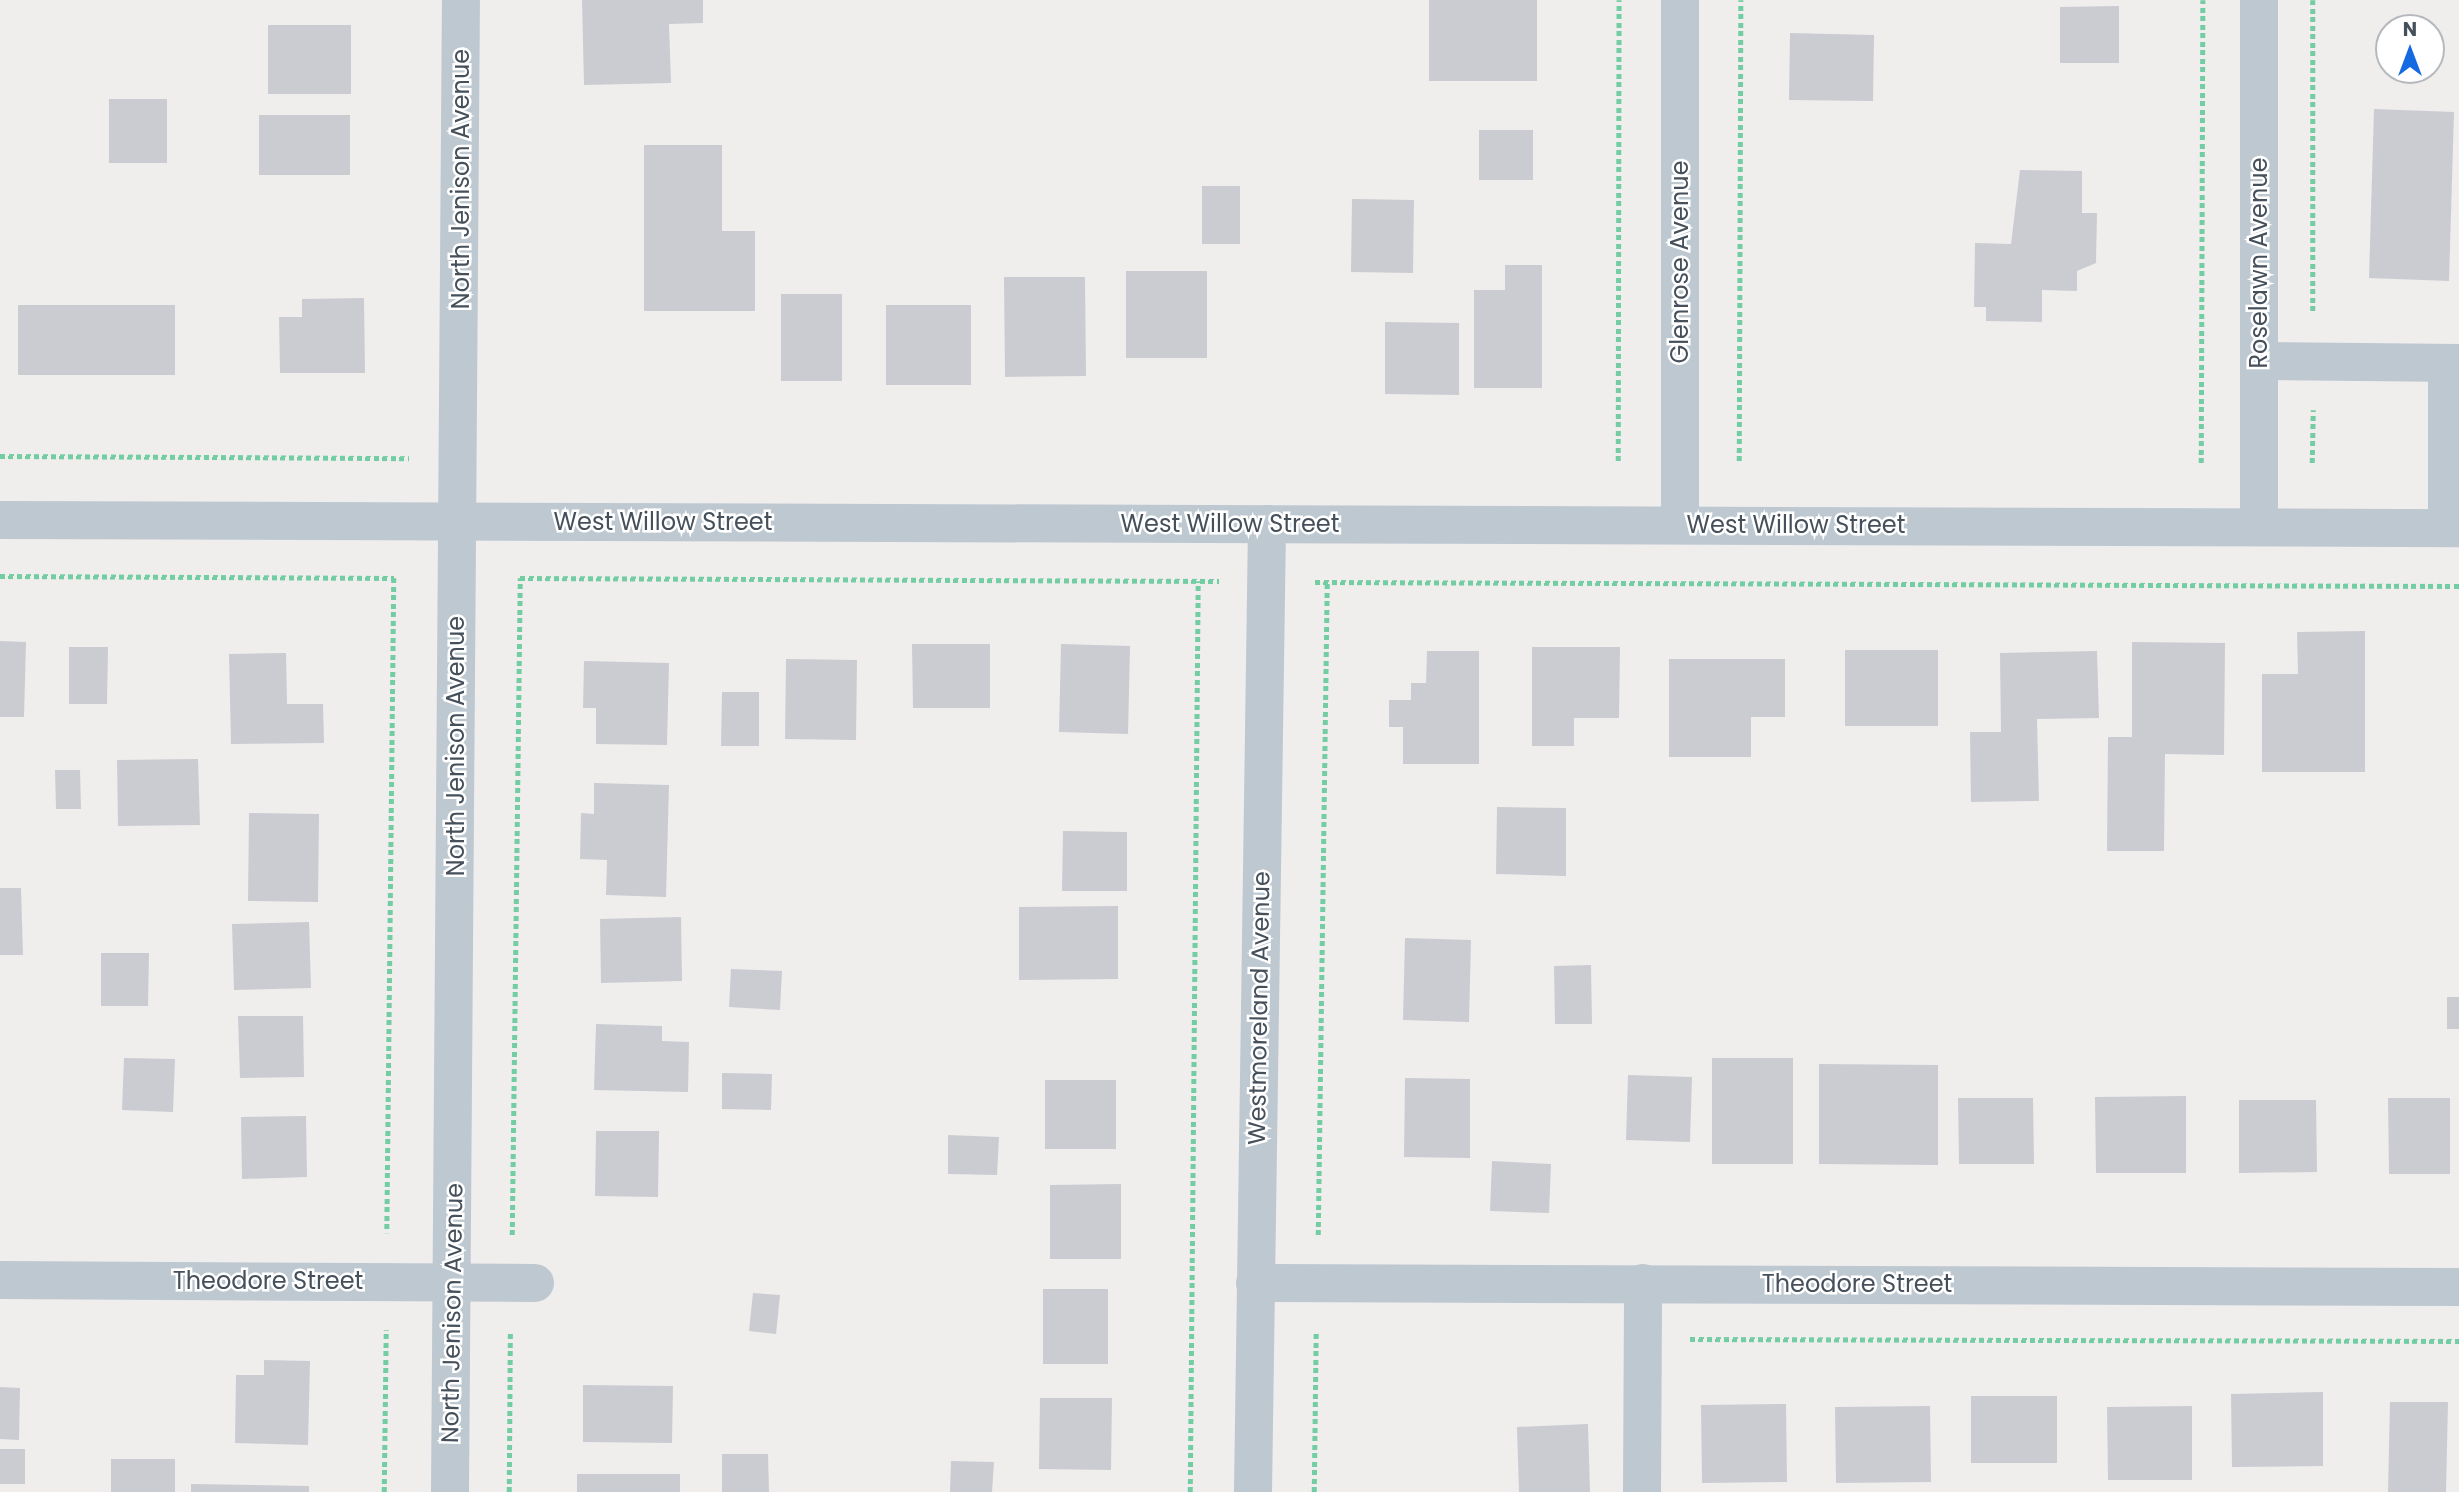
<!DOCTYPE html>
<style>
body{margin:0}
#map{position:relative;width:2459px;height:1492px;overflow:hidden;background:#f0eded;font-family:Poppins,sans-serif}
div>[style]{position:absolute}
[style*='--x']{left:calc(var(--x)*1px);top:calc(var(--y)*1px);width:calc(var(--w)*1px);rotate:calc(var(--a)*1deg)}
.building>*{inset:0;background:#caccd2}
.path>*{height:4.5px;margin-top:-2.25px;transform-origin:0;background:repeating-linear-gradient(90deg,#72cda2 0 5px,transparent 0 8.5px)}
.minor>*{height:38px;margin:-19px;padding:0 19px;transform-origin:19px;border-radius:19px;background:#bdc8d0}
span{translate:-50% -50%;white-space:nowrap;text-align:center;line-height:1.15;-webkit-text-stroke:5px #fff;paint-order:stroke}
.street-label{font-size:24px;color:#45505b}
.north{position:absolute;left:2375px;top:14px;width:70px;height:70px;box-sizing:border-box;background:#fff;border:2px solid #b5b9bd;border-radius:50%;rotate:0deg;font-size:19px;font-weight:700;line-height:28px;text-align:center;color:#45505b}
.north::after{content:'';display:block;margin:auto;width:24px;height:32px;background:#166ae1;clip-path:polygon(50% 0,100% 100%,50% 72%,0 100%)}
</style>
<div id="map">
<div class="building">
<i style="clip-path:polygon(582px 0,703px 0,703px 23px,669px 24px,671px 83px,584px 85px)"></i>
<i style="clip-path:polygon(1429px 0,1537px 0,1537px 81px,1429px 81px)"></i>
<i style="clip-path:polygon(2119px 6px,2119px 63px,2060px 63px,2060px 7px)"></i>
<i style="clip-path:polygon(268px 25px,351px 25px,351px 94px,268px 94px)"></i>
<i style="clip-path:polygon(1790px 33px,1874px 35px,1873px 101px,1789px 100px)"></i>
<i style="clip-path:polygon(109px 99px,167px 99px,167px 163px,109px 163px)"></i>
<i style="clip-path:polygon(2374px 109px,2454px 112px,2449px 281px,2369px 278px)"></i>
<i style="clip-path:polygon(259px 115px,350px 115px,350px 175px,259px 175px)"></i>
<i style="clip-path:polygon(1479px 130px,1533px 130px,1533px 180px,1479px 180px)"></i>
<i style="clip-path:polygon(644px 145px,722px 145px,722px 231px,755px 231px,755px 311px,644px 311px)"></i>
<i style="clip-path:polygon(2020px 170px,2082px 171px,2082px 213px,2097px 213px,2096px 263px,2077px 271px,2077px 291px,2042px 290px,2042px 322px,1986px 321px,1986px 307px,1974px 307px,1975px 243px,2011px 244px)"></i>
<i style="clip-path:polygon(1202px 186px,1240px 186px,1240px 244px,1202px 244px)"></i>
<i style="clip-path:polygon(1352px 199px,1414px 200px,1413px 273px,1351px 272px)"></i>
<i style="clip-path:polygon(1505px 265px,1542px 265px,1542px 388px,1474px 388px,1474px 290px,1505px 290px)"></i>
<i style="clip-path:polygon(1126px 271px,1207px 271px,1207px 358px,1126px 358px)"></i>
<i style="clip-path:polygon(1004px 277px,1085px 277px,1086px 376px,1005px 377px)"></i>
<i style="clip-path:polygon(781px 294px,842px 294px,842px 381px,781px 381px)"></i>
<i style="clip-path:polygon(364px 298px,365px 373px,280px 373px,279px 317px,302px 317px,302px 299px)"></i>
<i style="clip-path:polygon(18px 305px,175px 305px,175px 375px,18px 375px)"></i>
<i style="clip-path:polygon(886px 305px,971px 305px,971px 385px,886px 385px)"></i>
<i style="clip-path:polygon(1385px 322px,1459px 323px,1459px 395px,1385px 394px)"></i>
<i style="clip-path:polygon(2365px 631px,2365px 772px,2262px 772px,2262px 674px,2298px 674px,2297px 632px)"></i>
<i style="clip-path:polygon(0 641px,26px 642px,24px 717px,0 717px)"></i>
<i style="clip-path:polygon(2132px 642px,2225px 643px,2224px 755px,2165px 754px,2164px 851px,2107px 851px,2108px 737px,2132px 737px)"></i>
<i style="clip-path:polygon(912px 644px,990px 644px,990px 708px,913px 708px)"></i>
<i style="clip-path:polygon(1061px 644px,1130px 646px,1128px 734px,1059px 732px)"></i>
<i style="clip-path:polygon(69px 647px,108px 647px,107px 704px,69px 704px)"></i>
<i style="clip-path:polygon(1532px 647px,1620px 647px,1619px 718px,1574px 718px,1574px 746px,1532px 746px)"></i>
<i style="clip-path:polygon(1845px 650px,1938px 650px,1938px 726px,1845px 726px)"></i>
<i style="clip-path:polygon(1427px 651px,1479px 651px,1479px 764px,1403px 764px,1403px 727px,1389px 727px,1389px 700px,1411px 700px,1411px 683px,1426px 683px)"></i>
<i style="clip-path:polygon(2097px 651px,2099px 718px,2037px 719px,2039px 801px,1971px 802px,1970px 732px,2001px 732px,2000px 653px)"></i>
<i style="clip-path:polygon(286px 653px,287px 704px,323px 704px,324px 743px,231px 744px,229px 654px)"></i>
<i style="clip-path:polygon(786px 659px,857px 660px,856px 740px,785px 739px)"></i>
<i style="clip-path:polygon(1669px 659px,1785px 659px,1785px 717px,1751px 717px,1751px 757px,1669px 757px)"></i>
<i style="clip-path:polygon(584px 661px,669px 663px,667px 745px,596px 744px,596px 708px,583px 708px)"></i>
<i style="clip-path:polygon(722px 692px,759px 692px,759px 746px,721px 746px)"></i>
<i style="clip-path:polygon(198px 759px,200px 825px,118px 826px,117px 760px)"></i>
<i style="clip-path:polygon(55px 770px,80px 770px,81px 809px,56px 809px)"></i>
<i style="clip-path:polygon(594px 783px,669px 785px,666px 897px,606px 895px,607px 860px,580px 859px,581px 813px,594px 814px)"></i>
<i style="clip-path:polygon(1497px 807px,1566px 808px,1566px 876px,1496px 874px)"></i>
<i style="clip-path:polygon(249px 813px,319px 814px,318px 902px,248px 901px)"></i>
<i style="clip-path:polygon(1063px 831px,1127px 832px,1127px 891px,1062px 891px)"></i>
<i style="clip-path:polygon(0 888px,21px 888px,23px 955px,0 955px)"></i>
<i style="clip-path:polygon(1118px 906px,1118px 979px,1019px 980px,1019px 907px)"></i>
<i style="clip-path:polygon(681px 917px,682px 981px,601px 983px,600px 919px)"></i>
<i style="clip-path:polygon(309px 922px,311px 988px,234px 990px,232px 924px)"></i>
<i style="clip-path:polygon(1405px 938px,1471px 940px,1469px 1022px,1403px 1020px)"></i>
<i style="clip-path:polygon(101px 953px,149px 953px,148px 1006px,101px 1006px)"></i>
<i style="clip-path:polygon(1591px 965px,1592px 1024px,1555px 1024px,1554px 966px)"></i>
<i style="clip-path:polygon(731px 969px,782px 971px,780px 1010px,729px 1007px)"></i>
<i style="clip-path:polygon(2447px 997px,2459px 997px,2459px 1029px,2447px 1029px)"></i>
<i style="clip-path:polygon(238px 1016px,303px 1016px,304px 1077px,240px 1078px)"></i>
<i style="clip-path:polygon(596px 1024px,662px 1026px,662px 1041px,689px 1042px,688px 1092px,594px 1090px)"></i>
<i style="clip-path:polygon(124px 1058px,175px 1059px,173px 1112px,122px 1110px)"></i>
<i style="clip-path:polygon(1712px 1058px,1793px 1058px,1793px 1164px,1712px 1164px)"></i>
<i style="clip-path:polygon(1819px 1064px,1938px 1065px,1938px 1165px,1819px 1164px)"></i>
<i style="clip-path:polygon(722px 1073px,772px 1074px,771px 1110px,722px 1109px)"></i>
<i style="clip-path:polygon(1628px 1075px,1692px 1077px,1690px 1142px,1626px 1140px)"></i>
<i style="clip-path:polygon(1405px 1078px,1470px 1079px,1470px 1158px,1404px 1157px)"></i>
<i style="clip-path:polygon(1045px 1080px,1116px 1080px,1116px 1149px,1045px 1149px)"></i>
<i style="clip-path:polygon(2186px 1096px,2186px 1173px,2096px 1173px,2095px 1097px)"></i>
<i style="clip-path:polygon(1958px 1098px,2033px 1098px,2034px 1164px,1959px 1164px)"></i>
<i style="clip-path:polygon(2388px 1098px,2450px 1098px,2450px 1174px,2389px 1174px)"></i>
<i style="clip-path:polygon(2239px 1100px,2316px 1100px,2317px 1172px,2239px 1173px)"></i>
<i style="clip-path:polygon(306px 1116px,307px 1177px,242px 1179px,241px 1117px)"></i>
<i style="clip-path:polygon(596px 1131px,659px 1131px,658px 1197px,595px 1196px)"></i>
<i style="clip-path:polygon(948px 1135px,999px 1137px,997px 1175px,948px 1174px)"></i>
<i style="clip-path:polygon(1492px 1161px,1551px 1164px,1549px 1213px,1490px 1211px)"></i>
<i style="clip-path:polygon(1121px 1184px,1121px 1259px,1050px 1259px,1050px 1185px)"></i>
<i style="clip-path:polygon(1043px 1289px,1108px 1289px,1108px 1364px,1043px 1364px)"></i>
<i style="clip-path:polygon(753px 1293px,780px 1295px,776px 1334px,749px 1331px)"></i>
<i style="clip-path:polygon(264px 1360px,310px 1361px,308px 1445px,235px 1443px,236px 1375px,264px 1375px)"></i>
<i style="clip-path:polygon(583px 1385px,673px 1386px,672px 1443px,583px 1442px)"></i>
<i style="clip-path:polygon(0 1387px,20px 1388px,19px 1440px,0 1439px)"></i>
<i style="clip-path:polygon(2323px 1392px,2323px 1466px,2232px 1467px,2231px 1394px)"></i>
<i style="clip-path:polygon(1971px 1396px,2057px 1396px,2057px 1463px,1971px 1463px)"></i>
<i style="clip-path:polygon(1040px 1398px,1112px 1398px,1111px 1470px,1039px 1469px)"></i>
<i style="clip-path:polygon(2390px 1402px,2448px 1402px,2446px 1492px,2388px 1492px)"></i>
<i style="clip-path:polygon(1786px 1404px,1787px 1482px,1702px 1483px,1701px 1405px)"></i>
<i style="clip-path:polygon(1930px 1406px,1931px 1482px,1836px 1483px,1835px 1407px)"></i>
<i style="clip-path:polygon(2192px 1406px,2192px 1480px,2108px 1480px,2107px 1407px)"></i>
<i style="clip-path:polygon(1588px 1424px,1590px 1492px,1519px 1492px,1517px 1427px)"></i>
<i style="clip-path:polygon(0 1449px,25px 1449px,25px 1484px,0 1484px)"></i>
<i style="clip-path:polygon(722px 1454px,768px 1454px,769px 1492px,722px 1492px)"></i>
<i style="clip-path:polygon(111px 1459px,175px 1459px,175px 1492px,111px 1492px)"></i>
<i style="clip-path:polygon(951px 1461px,994px 1462px,992px 1492px,950px 1492px)"></i>
<i style="clip-path:polygon(577px 1474px,680px 1474px,680px 1492px,577px 1492px)"></i>
<i style="clip-path:polygon(191px 1484px,309px 1486px,309px 1492px,191px 1492px)"></i>
</div>
<div class="path">
<i style="--x:2313;--y:0;--w:314;--a:90"></i>
<i style="--x:0;--y:456;--w:409;--a:0.3"></i>
<i style="--x:1618;--y:461;--w:461;--a:-89.9"></i>
<i style="--x:1739;--y:461;--w:461;--a:-89.8"></i>
<i style="--x:2201;--y:463;--w:463;--a:-89.8"></i>
<i style="--x:2312;--y:463;--w:53;--a:-88.9"></i>
<i style="--x:0;--y:576;--w:394;--a:0.3"></i>
<i style="--x:394;--y:578;--w:655;--a:90.61"></i>
<i style="--x:1315;--y:582;--w:1144;--a:0.2"></i>
<i style="--x:512;--y:1235;--w:657;--a:-89.3"></i>
<i style="--x:520;--y:578;--w:699;--a:0.25"></i>
<i style="--x:1318;--y:1235;--w:653;--a:-89.21"></i>
<i style="--x:1690;--y:1339;--w:769;--a:0.15"></i>
<i style="--x:384;--y:1492;--w:162;--a:-89.3"></i>
<i style="--x:509;--y:1492;--w:161;--a:-89.6"></i>
<i style="--x:1190;--y:1492;--w:911;--a:-89.5"></i>
<i style="--x:1314;--y:1492;--w:160;--a:-89.3"></i>
</div>
<div class="minor">
<i style="--x:2259;--y:361;--w:200;--a:0.6"></i>
<i style="--x:2447;--y:363;--w:165;--a:90"></i>
<i style="--x:0;--y:520;--w:2459;--a:0.19"></i>
<i style="--x:1680;--y:525;--w:525;--a:-90"></i>
<i style="--x:2259;--y:527;--w:527;--a:-90"></i>
<i style="--x:0;--y:1280;--w:535;--a:0.32"></i>
<i style="--x:1255;--y:1283;--w:1204;--a:0.19"></i>
<i style="--x:450;--y:1492;--w:1492;--a:-89.58"></i>
<i style="--x:1253;--y:1492;--w:968;--a:-89.17"></i>
<i style="--x:1642;--y:1492;--w:209;--a:-89.7"></i>
</div>
<div class="street-label">
<span style="left:461px;top:179px;rotate:-90deg">North Jenison Avenue</span>
<span style="left:1680px;top:262px;rotate:-90deg">Glenrose Avenue</span>
<span style="left:2259px;top:263px;rotate:-90deg">Roselawn Avenue</span>
<span style="left:663px;top:522px">West Willow Street</span>
<span style="left:1230px;top:524px">West Willow Street</span>
<span style="left:1796px;top:525px">West Willow Street</span>
<span style="left:456px;top:746px;rotate:-90deg">North Jenison Avenue</span>
<span style="left:1259px;top:1008px;rotate:-89deg">Westmoreland Avenue</span>
<span style="left:268px;top:1281px">Theodore Street</span>
<span style="left:1857px;top:1284px">Theodore Street</span>
<span style="left:452px;top:1313px;rotate:-89deg">North Jenison Avenue</span>
</div>
<div class="north">N</div>
</div>
